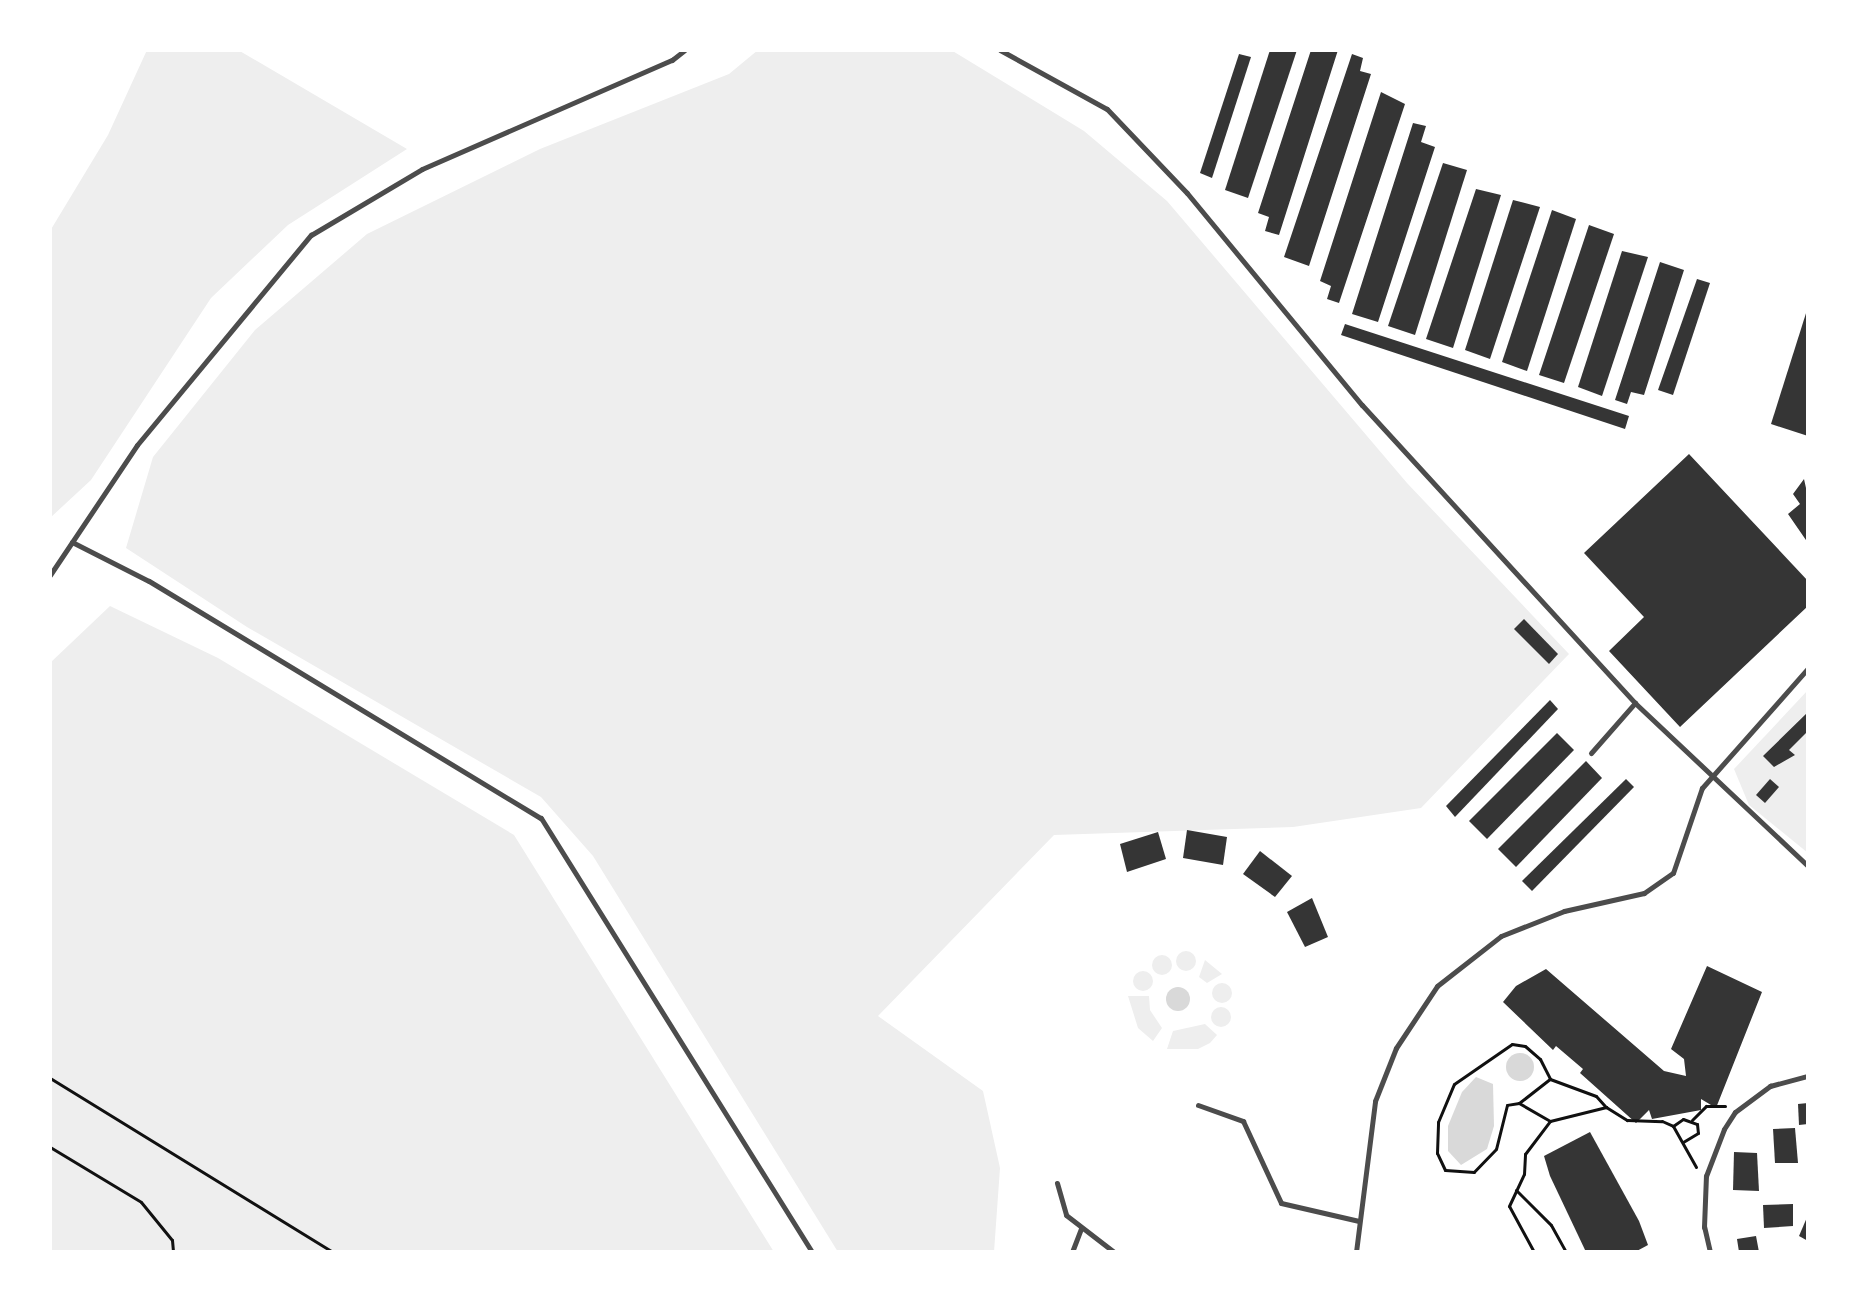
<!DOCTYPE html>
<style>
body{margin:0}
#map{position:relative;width:1858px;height:1302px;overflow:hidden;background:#fff;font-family:Overpass,sans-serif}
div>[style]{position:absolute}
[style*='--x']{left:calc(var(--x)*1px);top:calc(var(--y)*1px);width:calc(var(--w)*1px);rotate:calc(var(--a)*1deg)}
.green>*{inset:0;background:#eee}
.round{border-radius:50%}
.water>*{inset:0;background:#d9d9d9}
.building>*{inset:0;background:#353535}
.path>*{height:3px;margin:-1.5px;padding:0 1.5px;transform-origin:1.5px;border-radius:1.5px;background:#111}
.service>*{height:5px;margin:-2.5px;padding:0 2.5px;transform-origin:2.5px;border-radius:2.5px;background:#4c4c4c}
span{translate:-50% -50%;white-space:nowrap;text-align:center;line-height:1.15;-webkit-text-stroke:7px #fff;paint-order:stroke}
.frame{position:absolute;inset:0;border:52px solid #fff;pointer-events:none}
</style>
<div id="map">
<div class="green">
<i style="clip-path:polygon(147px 50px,238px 50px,407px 149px,288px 225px,211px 298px,91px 480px,50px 518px,50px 231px,108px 135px)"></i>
<i style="clip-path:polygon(758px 50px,951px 50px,1084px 131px,1167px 201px,1407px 483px,1569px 654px,1421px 808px,1293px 827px,1054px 835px,878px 1016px,983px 1091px,1000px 1168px,994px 1252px,838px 1252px,593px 856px,541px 797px,247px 627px,126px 548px,153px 457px,255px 330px,367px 234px,540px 149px,729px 74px)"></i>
<i style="clip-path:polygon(110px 606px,218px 658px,514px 835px,774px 1252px,50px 1252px,50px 663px)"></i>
<i style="clip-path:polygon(1808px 690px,1808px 853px,1749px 805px,1734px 769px)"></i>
<i class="round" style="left:1176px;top:951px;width:20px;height:20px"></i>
<i class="round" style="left:1152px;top:955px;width:20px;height:20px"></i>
<i style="clip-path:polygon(1205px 960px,1222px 974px,1207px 983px,1199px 977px)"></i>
<i class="round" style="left:1133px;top:971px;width:20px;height:20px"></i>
<i class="round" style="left:1212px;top:983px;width:20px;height:20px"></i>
<i style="clip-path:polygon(1128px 996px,1149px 996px,1150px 1010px,1162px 1028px,1153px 1041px,1138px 1028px)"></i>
<i class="round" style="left:1211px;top:1007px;width:20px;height:20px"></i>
<i style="clip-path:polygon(1205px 1024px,1217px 1035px,1210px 1043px,1198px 1049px,1167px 1049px,1173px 1031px)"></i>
</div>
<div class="water">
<i class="round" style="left:1166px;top:987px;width:24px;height:24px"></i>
<i class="round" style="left:1506px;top:1053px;width:28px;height:28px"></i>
<i style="clip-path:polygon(1476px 1077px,1493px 1084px,1494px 1126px,1487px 1149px,1461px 1165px,1448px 1151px,1448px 1126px,1462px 1092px)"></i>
</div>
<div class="building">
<i style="clip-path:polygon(1270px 50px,1297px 50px,1248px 198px,1225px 190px)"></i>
<i style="clip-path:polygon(1311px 50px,1338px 50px,1279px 235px,1265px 231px,1269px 217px,1258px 213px)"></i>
<i style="clip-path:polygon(1239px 54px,1251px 57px,1212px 178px,1200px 173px)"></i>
<i style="clip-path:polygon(1352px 54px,1363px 58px,1360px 71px,1371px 74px,1309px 266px,1284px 257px)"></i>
<i style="clip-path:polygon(1381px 92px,1405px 104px,1339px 303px,1327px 299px,1331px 286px,1320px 281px)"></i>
<i style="clip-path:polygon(1413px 123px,1426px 126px,1421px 142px,1435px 147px,1378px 322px,1352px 314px)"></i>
<i style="clip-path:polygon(1443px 163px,1467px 170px,1415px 335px,1388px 326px)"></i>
<i style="clip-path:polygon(1476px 189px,1501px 195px,1453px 348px,1426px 339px)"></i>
<i style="clip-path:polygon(1513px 200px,1540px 207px,1490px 359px,1465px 350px)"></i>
<i style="clip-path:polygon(1552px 210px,1576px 219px,1527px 371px,1502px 362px)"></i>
<i style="clip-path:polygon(1589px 225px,1614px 234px,1564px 383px,1539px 375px)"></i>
<i style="clip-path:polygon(1622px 251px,1648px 257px,1602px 396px,1578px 387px)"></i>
<i style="clip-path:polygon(1660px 262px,1684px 270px,1644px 395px,1631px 392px,1627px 404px,1615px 400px)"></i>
<i style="clip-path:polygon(1697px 279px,1710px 283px,1673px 395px,1658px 390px)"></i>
<i style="clip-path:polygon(1807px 310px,1808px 310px,1808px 436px,1771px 424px)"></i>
<i style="clip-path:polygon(1345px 324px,1629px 416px,1625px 429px,1341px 335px)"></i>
<i style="clip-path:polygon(1689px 454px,1808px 581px,1808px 606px,1680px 727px,1609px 651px,1644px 617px,1584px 553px)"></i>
<i style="clip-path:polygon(1804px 479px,1808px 497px,1808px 543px,1788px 514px,1800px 504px,1793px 494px)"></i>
<i style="clip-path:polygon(1524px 619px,1558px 654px,1549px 664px,1514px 629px)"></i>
<i style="clip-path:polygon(1550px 700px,1558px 709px,1455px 817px,1446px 806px)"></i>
<i style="clip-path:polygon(1808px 712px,1808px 731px,1789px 750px,1795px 755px,1774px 767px,1763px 756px)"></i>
<i style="clip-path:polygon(1557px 733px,1574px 750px,1487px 839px,1469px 821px)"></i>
<i style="clip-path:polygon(1586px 761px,1602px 778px,1516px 867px,1498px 849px)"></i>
<i style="clip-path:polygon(1626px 779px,1634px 787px,1532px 891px,1522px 881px)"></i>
<i style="clip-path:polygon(1770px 779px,1779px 787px,1765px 803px,1756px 795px)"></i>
<i style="clip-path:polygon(1187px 830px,1227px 837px,1223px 865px,1183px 858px)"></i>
<i style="clip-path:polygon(1158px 832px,1166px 859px,1127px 872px,1120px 844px)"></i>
<i style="clip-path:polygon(1260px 851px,1292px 876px,1275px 897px,1243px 874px)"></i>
<i style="clip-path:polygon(1312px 898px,1328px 937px,1305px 947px,1287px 912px)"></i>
<i style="clip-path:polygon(1707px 966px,1762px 992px,1716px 1108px,1701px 1099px,1701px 1110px,1652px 1119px,1649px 1110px,1636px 1123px,1580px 1073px,1583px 1069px,1556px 1046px,1553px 1050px,1503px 1002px,1516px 986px,1546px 969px,1664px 1071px,1686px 1076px,1684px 1059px,1671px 1049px)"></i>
<i style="clip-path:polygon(1808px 1103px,1808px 1124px,1799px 1125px,1798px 1104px)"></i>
<i style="clip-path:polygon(1795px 1128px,1798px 1163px,1775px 1163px,1773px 1129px)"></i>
<i style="clip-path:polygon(1590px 1132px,1639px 1221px,1648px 1245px,1635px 1252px,1586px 1252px,1550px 1176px,1544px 1156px)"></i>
<i style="clip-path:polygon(1734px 1152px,1757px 1153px,1759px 1191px,1733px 1190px)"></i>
<i style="clip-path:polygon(1793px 1204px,1793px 1226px,1764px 1228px,1763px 1205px)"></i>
<i style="clip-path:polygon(1808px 1215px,1808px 1241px,1799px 1236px)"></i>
<i style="clip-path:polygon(1756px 1236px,1759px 1252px,1739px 1252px,1737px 1239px)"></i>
</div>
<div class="path">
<i style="--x:50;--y:1078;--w:332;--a:31.6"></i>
<i style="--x:1519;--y:1103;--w:39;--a:-38"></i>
<i style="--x:1692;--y:1120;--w:20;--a:-45"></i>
<i style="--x:1706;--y:1106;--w:19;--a:0"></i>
<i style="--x:1550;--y:1121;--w:36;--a:-150"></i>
<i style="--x:1519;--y:1103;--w:12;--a:171"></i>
<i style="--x:1507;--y:1105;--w:45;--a:104"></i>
<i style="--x:1496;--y:1149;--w:32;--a:134"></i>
<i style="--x:1474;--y:1172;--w:29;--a:-176"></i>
<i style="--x:1445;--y:1170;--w:19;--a:-115"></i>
<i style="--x:1437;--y:1153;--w:31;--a:-88"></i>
<i style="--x:1438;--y:1122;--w:41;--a:-67.2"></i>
<i style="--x:1454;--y:1084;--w:70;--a:-34.6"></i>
<i style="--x:1512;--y:1044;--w:13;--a:9"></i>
<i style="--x:1525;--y:1046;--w:20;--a:41"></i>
<i style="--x:1540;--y:1059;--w:22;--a:63"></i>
<i style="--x:1550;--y:1079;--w:49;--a:20.3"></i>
<i style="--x:1596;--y:1096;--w:15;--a:48"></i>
<i style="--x:1673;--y:1126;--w:12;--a:-35"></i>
<i style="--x:1683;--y:1119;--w:15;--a:20"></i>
<i style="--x:1697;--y:1124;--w:9;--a:84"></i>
<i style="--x:1698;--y:1133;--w:17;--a:149"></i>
<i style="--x:50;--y:1147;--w:106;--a:31.1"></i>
<i style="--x:141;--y:1202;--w:49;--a:50.8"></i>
<i style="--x:172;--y:1240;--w:12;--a:85"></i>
<i style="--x:1516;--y:1190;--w:49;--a:45"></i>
<i style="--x:1551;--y:1225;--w:31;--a:61"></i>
<i style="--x:1534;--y:1252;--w:52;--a:-118.5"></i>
<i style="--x:1509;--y:1206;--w:35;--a:-65"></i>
<i style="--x:1524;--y:1174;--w:20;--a:-87"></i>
<i style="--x:1525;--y:1154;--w:41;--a:-52.9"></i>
<i style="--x:1550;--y:1121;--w:58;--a:-14"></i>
<i style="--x:1606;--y:1107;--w:25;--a:32"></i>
<i style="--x:1627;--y:1120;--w:35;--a:2"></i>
<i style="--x:1662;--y:1121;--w:12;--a:24"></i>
<i style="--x:1673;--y:1126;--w:47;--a:60.7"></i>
</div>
<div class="service">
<i style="--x:1000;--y:50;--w:122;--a:28.9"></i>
<i style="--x:1107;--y:109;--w:116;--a:46.4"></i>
<i style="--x:1187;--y:193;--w:275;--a:50.5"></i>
<i style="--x:1362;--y:405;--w:404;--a:47.5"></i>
<i style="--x:1635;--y:703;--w:238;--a:43.3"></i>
<i style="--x:72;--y:542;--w:86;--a:26.9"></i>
<i style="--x:149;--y:581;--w:458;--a:31.2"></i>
<i style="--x:541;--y:818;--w:512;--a:58.02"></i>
<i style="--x:50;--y:575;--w:156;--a:-56.2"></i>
<i style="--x:137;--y:445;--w:273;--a:-50.4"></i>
<i style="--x:311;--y:235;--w:129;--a:-30.7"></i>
<i style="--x:422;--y:169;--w:273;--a:-23.6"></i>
<i style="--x:672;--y:60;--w:16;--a:-38"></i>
<i style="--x:1591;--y:753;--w:67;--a:-48.7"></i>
<i style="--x:1198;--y:1105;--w:48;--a:19.6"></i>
<i style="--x:1243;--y:1121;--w:90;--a:65.1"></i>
<i style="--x:1281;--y:1203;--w:80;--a:13"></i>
<i style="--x:1057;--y:1183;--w:33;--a:74"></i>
<i style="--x:1066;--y:1215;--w:61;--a:37.6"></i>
<i style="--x:1072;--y:1252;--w:26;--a:-69"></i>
<i style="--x:1356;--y:1252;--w:152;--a:-82.8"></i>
<i style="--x:1375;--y:1101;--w:57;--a:-68.4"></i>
<i style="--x:1396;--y:1048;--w:74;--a:-56.5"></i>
<i style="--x:1437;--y:986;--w:81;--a:-38"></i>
<i style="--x:1501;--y:936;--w:68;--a:-21.6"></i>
<i style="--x:1564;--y:911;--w:82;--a:-12.7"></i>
<i style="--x:1644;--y:893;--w:35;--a:-35"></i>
<i style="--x:1673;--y:873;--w:90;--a:-71.2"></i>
<i style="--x:1702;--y:788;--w:160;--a:-48.5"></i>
<i style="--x:1710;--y:1252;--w:26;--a:-103"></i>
<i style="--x:1704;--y:1227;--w:51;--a:-87.8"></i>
<i style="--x:1706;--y:1176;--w:50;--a:-69"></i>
<i style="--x:1724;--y:1129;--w:20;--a:-57"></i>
<i style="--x:1735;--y:1112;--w:44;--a:-36.6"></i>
<i style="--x:1770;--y:1086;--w:39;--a:-15"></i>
</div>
<div class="frame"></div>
</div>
